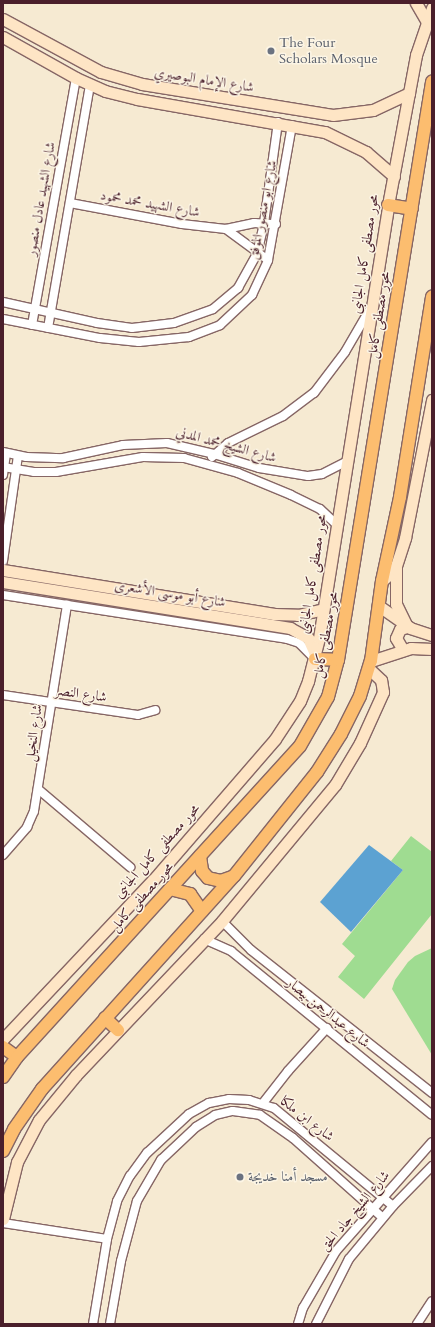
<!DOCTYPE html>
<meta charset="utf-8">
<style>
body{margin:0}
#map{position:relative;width:435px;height:1327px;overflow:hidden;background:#f6ead2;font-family:Cardo,Amiri,serif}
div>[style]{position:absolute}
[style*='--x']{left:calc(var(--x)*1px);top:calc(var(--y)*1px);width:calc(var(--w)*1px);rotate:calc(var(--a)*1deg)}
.green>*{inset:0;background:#9fdc91}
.water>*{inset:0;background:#5ca2d2}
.roads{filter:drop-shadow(1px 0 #866665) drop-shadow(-1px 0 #866665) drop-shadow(0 1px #866665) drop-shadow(0 -1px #866665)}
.street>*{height:8px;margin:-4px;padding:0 4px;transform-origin:4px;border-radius:4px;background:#fff}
.secondary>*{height:11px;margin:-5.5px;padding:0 5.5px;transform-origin:5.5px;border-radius:5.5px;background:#fee5c5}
.primary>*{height:12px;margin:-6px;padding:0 6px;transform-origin:6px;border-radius:6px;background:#fcbd6f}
.dots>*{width:11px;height:11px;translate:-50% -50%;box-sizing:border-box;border:2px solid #fcf5e5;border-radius:50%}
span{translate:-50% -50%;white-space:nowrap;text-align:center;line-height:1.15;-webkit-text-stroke:3px #fcf5e5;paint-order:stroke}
.worship-label{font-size:14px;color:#5b616d}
.left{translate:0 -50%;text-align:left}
.street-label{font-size:14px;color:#4a1f2b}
.frame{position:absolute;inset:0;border:4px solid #4a1f2b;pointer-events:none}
</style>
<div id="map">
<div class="green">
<i style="clip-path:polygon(411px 836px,432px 852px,432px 914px,364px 999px,338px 977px,355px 956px,342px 944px,403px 870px,391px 861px)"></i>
<i style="clip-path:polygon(432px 948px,432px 1055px,392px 989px,395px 980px,408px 962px,415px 956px)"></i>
</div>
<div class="water">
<i style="clip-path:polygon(369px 845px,403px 870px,351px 932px,320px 902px)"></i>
</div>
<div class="roads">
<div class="street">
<i style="--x:70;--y:203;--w:114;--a:10.6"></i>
<i style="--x:182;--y:224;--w:44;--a:6.5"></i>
<i style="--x:226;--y:229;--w:29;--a:-12"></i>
<i style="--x:254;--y:223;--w:22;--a:3"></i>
<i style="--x:226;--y:229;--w:52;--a:36.4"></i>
<i style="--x:3;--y:302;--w:96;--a:12.6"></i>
<i style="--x:97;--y:323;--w:35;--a:8"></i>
<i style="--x:132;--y:328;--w:42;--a:-6.8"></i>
<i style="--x:174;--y:323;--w:41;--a:-19.7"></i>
<i style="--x:213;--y:309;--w:33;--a:-40"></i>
<i style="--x:238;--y:288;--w:39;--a:-61"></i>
<i style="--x:257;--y:254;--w:32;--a:-77"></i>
<i style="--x:264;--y:223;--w:102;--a:-82.1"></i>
<i style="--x:3;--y:319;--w:99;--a:11.1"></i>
<i style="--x:100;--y:338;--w:39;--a:6"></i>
<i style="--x:139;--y:342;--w:50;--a:-5.7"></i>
<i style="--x:189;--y:337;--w:33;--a:-21"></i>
<i style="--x:220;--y:325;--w:44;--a:-43.2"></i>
<i style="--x:252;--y:295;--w:38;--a:-65"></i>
<i style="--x:268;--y:260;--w:137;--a:-79.9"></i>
<i style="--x:32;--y:325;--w:251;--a:-79.9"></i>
<i style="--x:48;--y:328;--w:247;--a:-80.2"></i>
<i style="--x:3;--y:452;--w:24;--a:12"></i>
<i style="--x:26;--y:457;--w:37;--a:2"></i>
<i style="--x:63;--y:458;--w:61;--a:-12.2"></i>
<i style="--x:123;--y:445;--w:44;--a:-2.6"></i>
<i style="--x:167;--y:443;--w:48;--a:13.2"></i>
<i style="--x:214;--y:454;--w:47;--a:17.3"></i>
<i style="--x:259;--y:468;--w:50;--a:9.3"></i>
<i style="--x:308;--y:476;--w:14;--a:-8"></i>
<i style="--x:322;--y:474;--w:27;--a:-27"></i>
<i style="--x:212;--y:457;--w:21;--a:-41"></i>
<i style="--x:228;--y:443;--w:61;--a:-26.1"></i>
<i style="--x:283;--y:416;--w:39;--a:-37"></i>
<i style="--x:314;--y:393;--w:51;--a:-52.9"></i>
<i style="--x:345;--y:352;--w:50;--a:-59.8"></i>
<i style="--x:3;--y:467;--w:31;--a:9"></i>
<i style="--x:34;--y:472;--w:22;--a:0"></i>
<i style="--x:56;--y:472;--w:88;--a:-9.8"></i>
<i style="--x:143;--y:457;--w:41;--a:1.4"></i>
<i style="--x:184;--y:458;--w:56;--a:15.5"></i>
<i style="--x:238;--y:473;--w:57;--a:22.5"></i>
<i style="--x:291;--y:495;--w:32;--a:26"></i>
<i style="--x:320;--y:509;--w:22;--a:43"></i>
<i style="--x:3;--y:475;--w:22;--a:-82"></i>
<i style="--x:3;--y:561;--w:106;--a:-81.9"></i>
<i style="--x:3;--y:595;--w:287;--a:8.8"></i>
<i style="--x:287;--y:639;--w:13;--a:18"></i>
<i style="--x:299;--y:643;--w:21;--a:45"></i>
<i style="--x:3;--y:695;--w:136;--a:8.4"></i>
<i style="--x:138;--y:715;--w:18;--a:-16"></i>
<i style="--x:38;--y:789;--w:121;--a:40.3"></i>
<i style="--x:3;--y:855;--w:37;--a:-49"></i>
<i style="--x:27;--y:827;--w:17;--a:-66"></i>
<i style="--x:34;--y:811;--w:209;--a:-80.9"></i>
<i style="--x:222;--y:921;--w:41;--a:45"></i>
<i style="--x:251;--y:950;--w:231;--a:38.3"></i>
<i style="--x:204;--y:939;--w:30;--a:24"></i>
<i style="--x:231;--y:951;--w:259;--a:39.2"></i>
<i style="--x:263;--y:1103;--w:41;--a:-52"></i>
<i style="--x:288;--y:1071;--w:58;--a:-47.8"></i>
<i style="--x:3;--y:1223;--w:105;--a:8.7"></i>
<i style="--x:93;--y:1324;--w:86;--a:-80.6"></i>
<i style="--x:107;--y:1239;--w:39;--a:-75"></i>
<i style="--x:117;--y:1201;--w:28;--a:-63"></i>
<i style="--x:130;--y:1176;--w:29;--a:-54"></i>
<i style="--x:147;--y:1153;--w:57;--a:-42.9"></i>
<i style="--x:189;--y:1114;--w:23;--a:-29"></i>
<i style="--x:209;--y:1103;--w:20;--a:-11"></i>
<i style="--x:229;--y:1099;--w:20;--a:3"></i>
<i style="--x:249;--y:1100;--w:26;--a:18"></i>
<i style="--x:274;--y:1108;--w:154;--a:39.5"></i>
<i style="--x:110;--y:1324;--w:64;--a:-80.1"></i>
<i style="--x:121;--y:1261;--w:62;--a:-75.1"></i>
<i style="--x:137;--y:1201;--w:48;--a:-59.7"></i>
<i style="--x:161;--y:1160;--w:48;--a:-43.3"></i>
<i style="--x:196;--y:1127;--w:22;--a:-32"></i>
<i style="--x:215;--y:1115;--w:18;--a:-13"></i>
<i style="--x:233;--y:1111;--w:27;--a:8"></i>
<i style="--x:260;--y:1115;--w:40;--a:34.9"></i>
<i style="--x:293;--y:1138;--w:120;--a:41.6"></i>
<i style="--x:298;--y:1324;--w:17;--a:-73"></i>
<i style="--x:303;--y:1308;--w:66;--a:-59.9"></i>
<i style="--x:336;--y:1251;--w:145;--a:-48.6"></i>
<i style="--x:316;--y:1324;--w:73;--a:-63.1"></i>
<i style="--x:349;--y:1259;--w:69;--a:-50.3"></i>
<i style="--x:393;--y:1206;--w:56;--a:-45.7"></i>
<i style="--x:417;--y:1324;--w:27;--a:-57"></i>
</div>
<div class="secondary">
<i style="--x:416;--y:3;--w:22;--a:60"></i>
<i style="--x:3;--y:19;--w:111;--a:28.4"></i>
<i style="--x:101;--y:72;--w:43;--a:16.3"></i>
<i style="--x:142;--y:84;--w:193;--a:9.2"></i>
<i style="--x:333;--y:115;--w:40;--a:-7.1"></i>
<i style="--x:373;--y:110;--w:40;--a:-25"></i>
<i style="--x:3;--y:37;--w:84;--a:29.3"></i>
<i style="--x:76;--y:78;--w:32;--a:24"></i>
<i style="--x:105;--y:91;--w:33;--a:14"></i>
<i style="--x:137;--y:99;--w:191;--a:10"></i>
<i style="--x:325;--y:132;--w:46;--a:26"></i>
<i style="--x:366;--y:152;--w:37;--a:41"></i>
<i style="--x:396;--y:566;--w:38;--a:90"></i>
<i style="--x:396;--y:604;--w:25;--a:64"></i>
<i style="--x:407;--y:627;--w:7;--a:164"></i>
<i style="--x:400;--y:629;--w:10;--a:114"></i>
<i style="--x:396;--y:638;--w:14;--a:60"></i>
<i style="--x:3;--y:570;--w:275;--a:9.2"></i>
<i style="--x:274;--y:614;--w:24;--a:2"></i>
<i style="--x:298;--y:615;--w:26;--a:-13"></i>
<i style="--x:382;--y:581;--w:18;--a:-43"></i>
<i style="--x:395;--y:569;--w:33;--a:-72"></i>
<i style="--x:405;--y:538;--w:141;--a:-78.9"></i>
<i style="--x:3;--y:582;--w:291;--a:9.1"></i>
<i style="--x:290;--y:628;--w:21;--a:29"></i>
<i style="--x:308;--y:638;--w:17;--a:66"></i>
<i style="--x:379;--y:606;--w:38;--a:35"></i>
<i style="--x:410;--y:628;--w:23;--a:18"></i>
<i style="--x:371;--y:661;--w:42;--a:-18"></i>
<i style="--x:411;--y:648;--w:21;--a:3"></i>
<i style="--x:3;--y:1039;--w:219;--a:-46.7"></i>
<i style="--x:153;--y:880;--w:186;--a:-49.1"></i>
<i style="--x:275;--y:739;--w:45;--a:-56.7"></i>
<i style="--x:300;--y:701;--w:22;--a:-68"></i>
<i style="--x:308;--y:681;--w:44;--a:-75.7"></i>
<i style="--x:319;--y:638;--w:438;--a:-80.9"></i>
<i style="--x:388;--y:205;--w:153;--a:-79.4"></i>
<i style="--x:416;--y:55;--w:50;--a:-71.2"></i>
<i style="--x:3;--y:1219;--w:59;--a:-76.2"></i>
<i style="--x:17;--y:1162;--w:47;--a:-62.4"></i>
<i style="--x:39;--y:1120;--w:58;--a:-50.6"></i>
<i style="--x:76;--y:1075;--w:212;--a:-46.5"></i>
<i style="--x:222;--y:921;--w:177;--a:-50.3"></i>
<i style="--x:335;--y:785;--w:49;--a:-59.2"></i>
<i style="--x:360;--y:743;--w:56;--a:-65.7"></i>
<i style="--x:383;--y:692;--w:12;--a:-99"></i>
<i style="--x:381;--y:680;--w:16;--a:-137"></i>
</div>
<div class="primary">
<i style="--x:388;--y:205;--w:24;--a:9"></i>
<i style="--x:315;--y:659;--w:23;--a:2"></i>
<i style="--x:200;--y:856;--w:15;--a:82"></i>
<i style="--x:202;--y:871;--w:9;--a:49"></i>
<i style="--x:208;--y:878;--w:13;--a:13"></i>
<i style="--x:221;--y:881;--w:12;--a:-20"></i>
<i style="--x:170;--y:889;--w:21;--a:14"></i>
<i style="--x:190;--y:894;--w:21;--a:55"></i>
<i style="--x:105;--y:1018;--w:18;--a:43"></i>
<i style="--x:3;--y:1047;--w:17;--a:36"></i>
<i style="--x:3;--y:1077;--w:24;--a:-55"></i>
<i style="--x:17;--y:1057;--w:420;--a:-47.7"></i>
<i style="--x:300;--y:746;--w:56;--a:-60.3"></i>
<i style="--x:328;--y:697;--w:38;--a:-75"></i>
<i style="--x:338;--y:660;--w:586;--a:-80.76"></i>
<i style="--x:3;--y:1151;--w:25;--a:-63"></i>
<i style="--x:14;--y:1129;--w:49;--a:-55"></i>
<i style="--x:42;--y:1089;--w:287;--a:-48"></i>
<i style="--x:234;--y:876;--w:133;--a:-51.4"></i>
<i style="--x:317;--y:772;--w:45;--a:-57.7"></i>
<i style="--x:341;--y:734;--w:42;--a:-63.4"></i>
<i style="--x:360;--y:696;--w:37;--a:-73"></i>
<i style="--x:371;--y:661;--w:81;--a:-82.2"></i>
<i style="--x:382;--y:581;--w:86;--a:-77.9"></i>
<i style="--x:400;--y:497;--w:203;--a:-80.9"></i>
</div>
</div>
<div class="dots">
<i style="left:271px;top:51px;background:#6b7280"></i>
<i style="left:240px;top:1177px;background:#6b7280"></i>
</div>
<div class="worship-label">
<span class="left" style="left:279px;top:51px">The Four<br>Scholars Mosque</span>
<span class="left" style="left:248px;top:1177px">مسجد أمنا خديجة</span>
</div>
<div class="street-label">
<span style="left:204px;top:80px;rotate:9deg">شارع الإمام البوصيري</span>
<span style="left:41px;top:199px;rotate:-80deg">شارع الشهيد عادل منصور</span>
<span style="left:150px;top:204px;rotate:10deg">شارع الشهيد محمد محمود</span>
<span style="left:263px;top:210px;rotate:-79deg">شارع ابو منصور الموفق</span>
<span style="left:365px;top:254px;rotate:-81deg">محور مصطفى كامل الجانبى</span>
<span style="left:379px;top:315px;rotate:-81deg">محور مصطفى كامل</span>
<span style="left:226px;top:445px;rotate:15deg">شارع الشيخ محمد المدني</span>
<span style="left:313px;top:574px;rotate:-81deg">محور مصطفى كامل الجانبى</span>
<span style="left:170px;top:594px;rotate:9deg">شارع أبو موسى الأشعرى</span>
<span style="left:326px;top:635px;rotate:-79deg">محور مصطفى كامل</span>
<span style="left:81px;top:694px;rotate:8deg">شارع النصر</span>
<span style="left:34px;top:733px;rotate:-82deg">شارع النخيل</span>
<span style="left:157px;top:851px;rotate:-48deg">محور مصطفى كامل الجانبى</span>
<span style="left:142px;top:897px;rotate:-48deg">محور مصطفى كامل</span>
<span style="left:328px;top:1013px;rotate:39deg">شارع عبدالرحمن بيصار</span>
<span style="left:307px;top:1119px;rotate:38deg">شارع ابن ملكا</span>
<span style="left:355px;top:1211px;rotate:-50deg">شارع الشيخ جاد الحق</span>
</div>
<div class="frame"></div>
</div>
